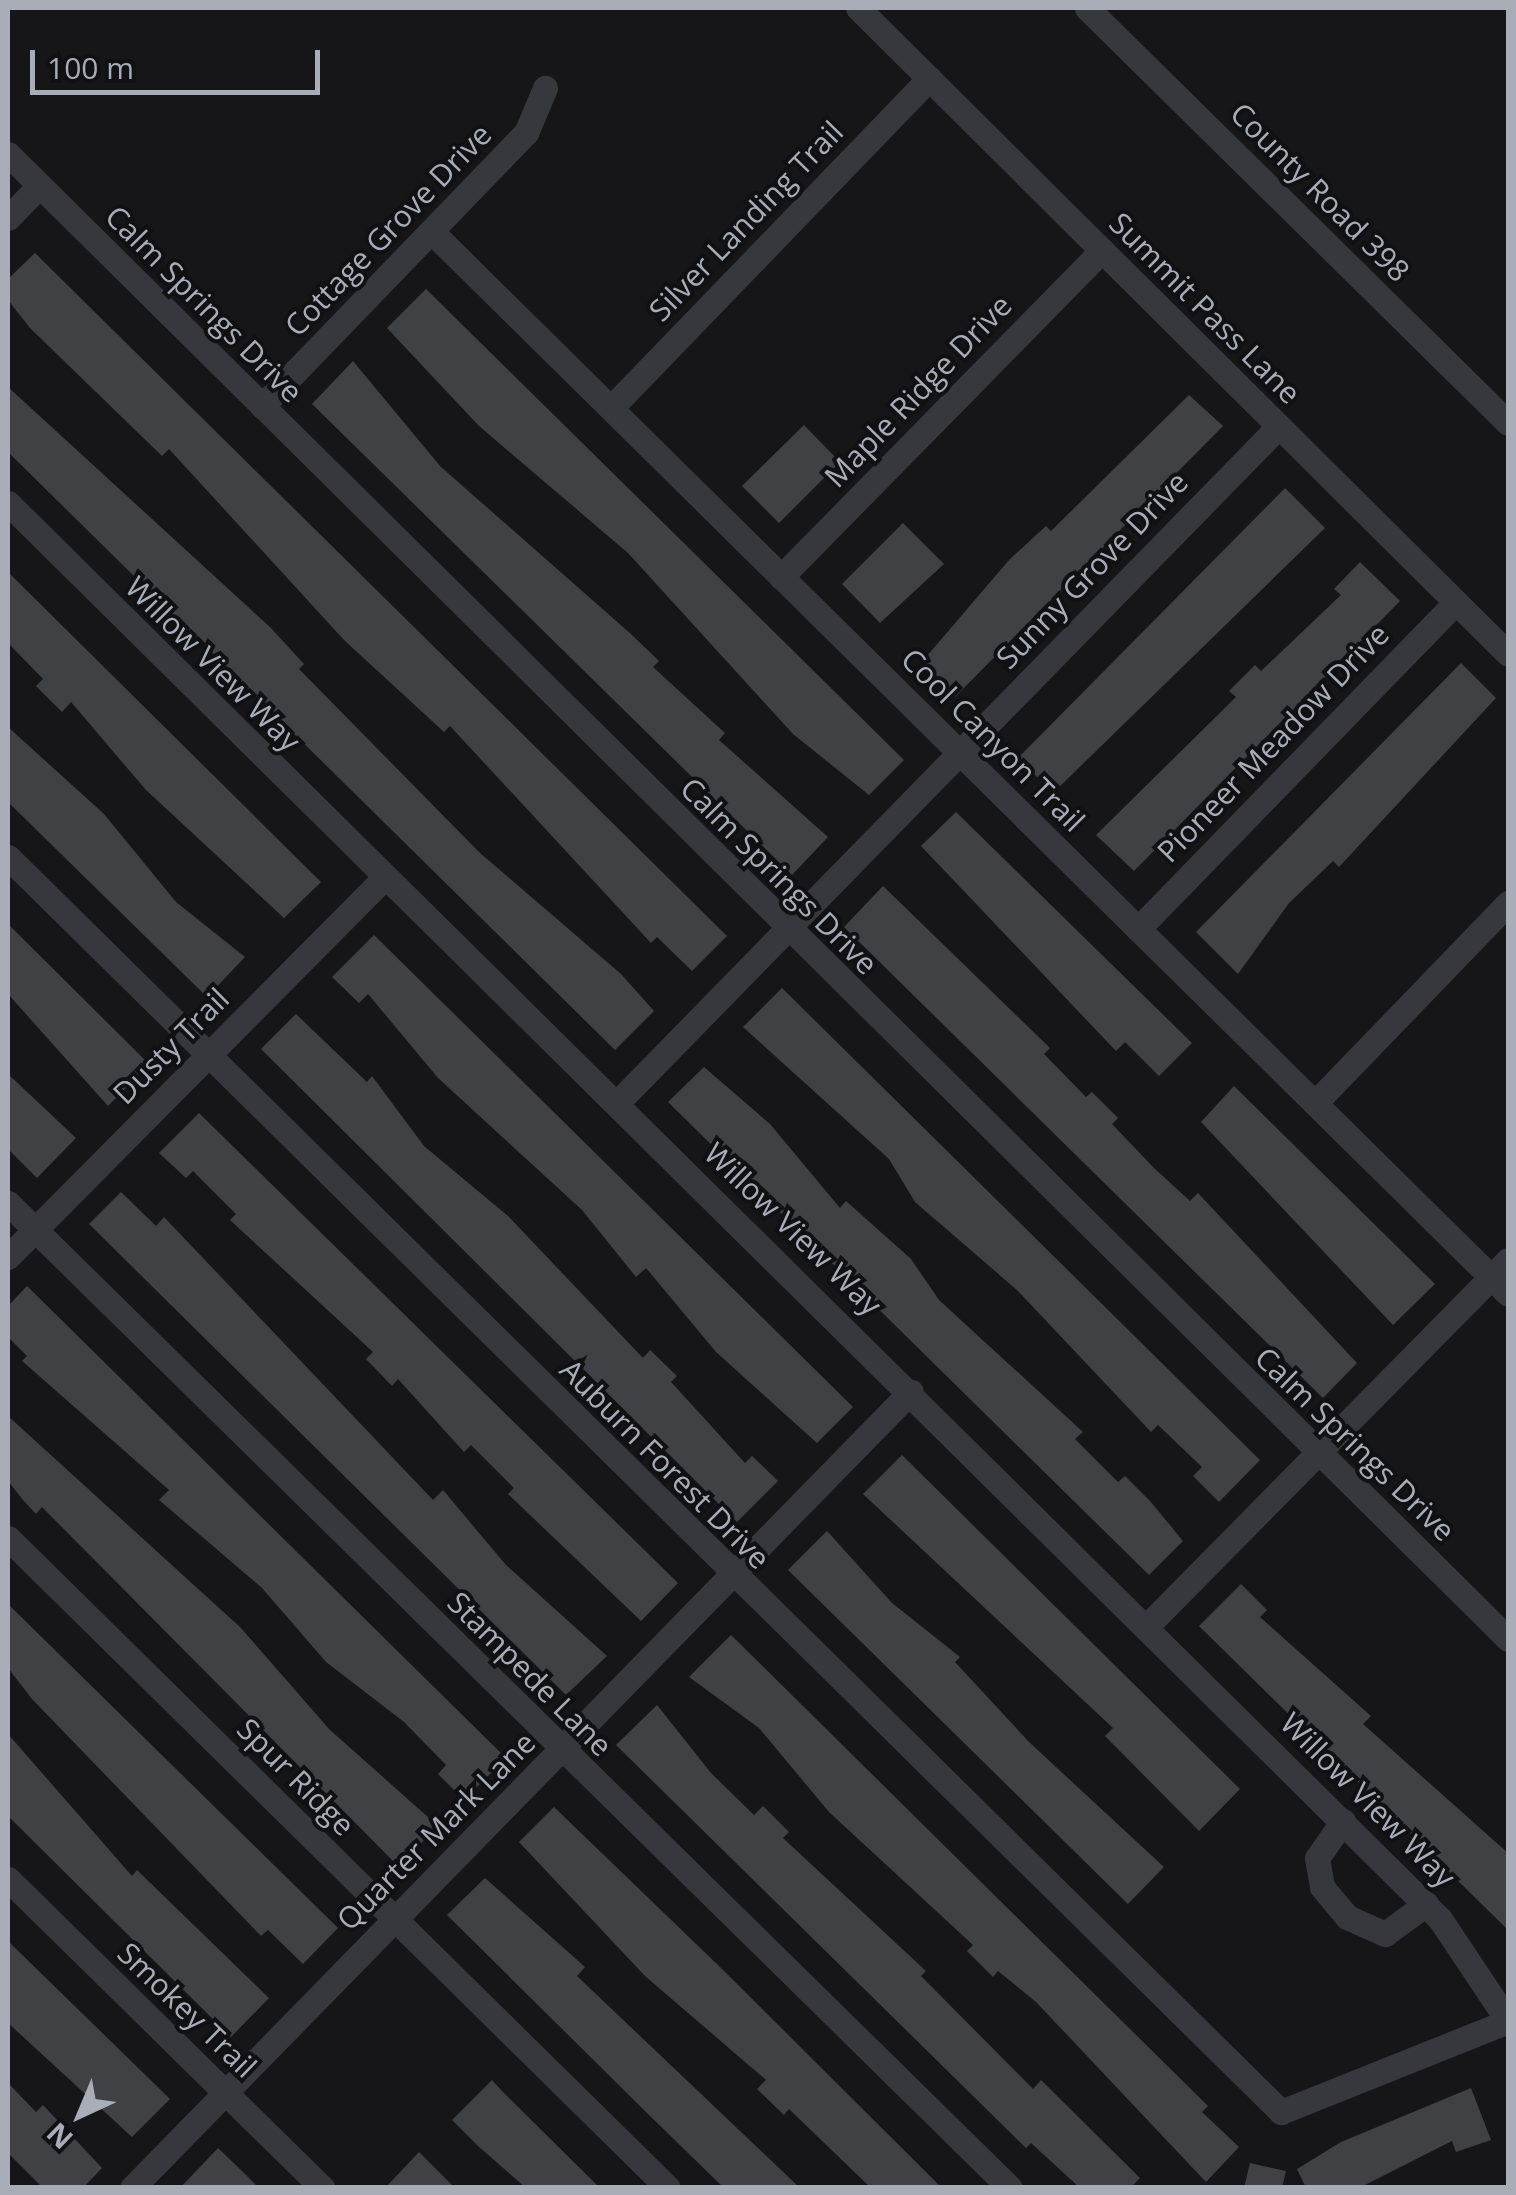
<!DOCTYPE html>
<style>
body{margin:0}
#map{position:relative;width:1516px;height:2195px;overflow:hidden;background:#161618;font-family:"Open Sans",sans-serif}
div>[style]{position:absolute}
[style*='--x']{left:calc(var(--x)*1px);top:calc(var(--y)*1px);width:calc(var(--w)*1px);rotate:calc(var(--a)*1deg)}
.building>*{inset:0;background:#404145}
.minor>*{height:25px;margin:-12.5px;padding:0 12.5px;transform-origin:12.5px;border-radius:12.5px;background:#37383d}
span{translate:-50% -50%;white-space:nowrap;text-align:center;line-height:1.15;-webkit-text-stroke:8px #111113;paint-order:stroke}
.street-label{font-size:30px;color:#a8adb8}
.frame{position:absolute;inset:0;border:10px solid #a8adb8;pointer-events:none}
.north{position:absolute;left:30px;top:2065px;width:100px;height:100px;-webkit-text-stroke:8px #111113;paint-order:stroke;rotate:224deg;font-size:28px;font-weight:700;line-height:40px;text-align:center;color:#a8adb8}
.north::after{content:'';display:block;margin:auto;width:35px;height:45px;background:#a8adb8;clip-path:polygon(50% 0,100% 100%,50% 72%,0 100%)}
.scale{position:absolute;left:30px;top:50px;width:290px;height:45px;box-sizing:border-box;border:5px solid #a8adb8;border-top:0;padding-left:12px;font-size:30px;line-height:35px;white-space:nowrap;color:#a8adb8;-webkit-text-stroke:8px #111113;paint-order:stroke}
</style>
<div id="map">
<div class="building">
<i style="clip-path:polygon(35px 253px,727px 936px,692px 971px,657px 937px,651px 943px,450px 726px,444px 732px,344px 640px,169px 449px,162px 456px,30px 328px,8px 300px,8px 279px)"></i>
<i style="clip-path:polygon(426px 289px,904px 760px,869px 795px,793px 734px,628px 553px,479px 426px,387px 328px)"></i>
<i style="clip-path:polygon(353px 361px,440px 466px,632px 635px,659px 661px,653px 667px,725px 733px,719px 740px,828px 837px,792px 875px,312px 404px)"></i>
<i style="clip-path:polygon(8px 387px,271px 628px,304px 664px,299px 669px,480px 853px,621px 974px,654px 1011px,615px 1050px,8px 452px)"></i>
<i style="clip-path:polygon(1189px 395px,1223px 426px,955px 697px,921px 663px,1009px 560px,1046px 526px,1051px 531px)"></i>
<i style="clip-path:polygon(804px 425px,840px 462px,779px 523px,742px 486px)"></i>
<i style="clip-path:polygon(1285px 488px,1325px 528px,1053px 793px,1018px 758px)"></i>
<i style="clip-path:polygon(903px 523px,944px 564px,880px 623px,842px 584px)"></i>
<i style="clip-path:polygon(1360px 562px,1400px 601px,1134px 871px,1096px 835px,1236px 697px,1229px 691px,1255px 665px,1261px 671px,1341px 595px,1334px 589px)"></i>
<i style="clip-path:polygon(8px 572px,321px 882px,284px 918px,146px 790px,71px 702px,62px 712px,36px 686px,43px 679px,8px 643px)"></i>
<i style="clip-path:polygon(1461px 663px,1496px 698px,1339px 867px,1333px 861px,1289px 903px,1238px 974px,1196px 932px)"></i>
<i style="clip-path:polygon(8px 727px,104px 814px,176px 902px,245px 957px,207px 997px,8px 802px)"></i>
<i style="clip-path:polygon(956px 812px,1192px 1043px,1159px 1076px,1125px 1042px,1116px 1051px,921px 846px)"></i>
<i style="clip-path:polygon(883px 886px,1050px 1048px,1044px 1054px,1086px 1097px,1092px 1092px,1118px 1118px,1112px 1124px,1154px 1168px,1190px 1201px,1198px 1193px,1357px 1363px,1323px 1398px,844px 927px)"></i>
<i style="clip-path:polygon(8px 924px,149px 1064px,108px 1106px,8px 994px)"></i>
<i style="clip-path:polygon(374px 935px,853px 1407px,817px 1443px,716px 1352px,646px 1268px,636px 1277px,582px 1210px,438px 1078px,368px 994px,359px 1003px,332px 977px)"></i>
<i style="clip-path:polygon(782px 988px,1260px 1460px,1219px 1502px,1193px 1476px,1202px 1467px,1158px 1425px,1151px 1432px,1017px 1290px,915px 1202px,889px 1159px,743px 1027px)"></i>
<i style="clip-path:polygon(296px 1014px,367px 1082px,372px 1076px,424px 1146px,508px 1216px,643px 1358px,650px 1350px,677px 1376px,671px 1382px,745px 1463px,752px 1456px,778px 1481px,737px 1522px,261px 1049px)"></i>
<i style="clip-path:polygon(704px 1067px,770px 1124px,840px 1208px,846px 1201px,911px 1259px,939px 1300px,1083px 1432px,1075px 1439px,1118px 1482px,1125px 1476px,1151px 1502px,1183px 1541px,1149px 1575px,668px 1102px)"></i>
<i style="clip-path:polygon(8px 1074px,76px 1138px,37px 1178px,8px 1149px)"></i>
<i style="clip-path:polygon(1234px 1086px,1435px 1284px,1393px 1325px,1201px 1122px)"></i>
<i style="clip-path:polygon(199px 1113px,678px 1583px,641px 1621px,508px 1494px,514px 1488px,471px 1445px,464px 1452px,398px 1379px,392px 1386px,366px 1359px,373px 1352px,230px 1220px,236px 1214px,193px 1171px,186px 1178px,159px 1153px)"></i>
<i style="clip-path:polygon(121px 1192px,156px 1226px,164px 1217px,433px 1500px,443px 1490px,506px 1565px,607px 1656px,566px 1695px,89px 1224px)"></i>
<i style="clip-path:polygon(27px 1286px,506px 1758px,464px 1800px,438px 1774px,446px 1765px,404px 1722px,326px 1662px,262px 1588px,159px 1500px,169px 1490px,22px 1361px,27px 1356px,8px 1337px,8px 1306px)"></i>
<i style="clip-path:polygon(8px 1416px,240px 1627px,329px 1729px,438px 1826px,398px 1866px,42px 1507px,36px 1514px,23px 1500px,8px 1481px)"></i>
<i style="clip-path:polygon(902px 1455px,1240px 1789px,1199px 1831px,1105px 1736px,1113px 1728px,863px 1494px)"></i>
<i style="clip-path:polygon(827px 1531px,892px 1603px,960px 1657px,955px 1662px,1029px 1742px,1164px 1867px,1128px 1904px,788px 1570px)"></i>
<i style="clip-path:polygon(1241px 1584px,1267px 1610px,1260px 1617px,1371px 1716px,1363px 1724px,1508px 1853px,1508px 1930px,1199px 1626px)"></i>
<i style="clip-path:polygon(8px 1604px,338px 1928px,303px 1964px,268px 1930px,261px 1936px,32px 1699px,8px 1668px)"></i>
<i style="clip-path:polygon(731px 1635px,1208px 2106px,1202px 2112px,1239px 2147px,1206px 2182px,1036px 2002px,998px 1971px,993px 1977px,967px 1951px,973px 1945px,829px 1812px,759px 1728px,689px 1677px)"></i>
<i style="clip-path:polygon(657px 1705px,711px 1773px,754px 1815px,763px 1806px,789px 1832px,783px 1838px,926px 1971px,921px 1976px,1033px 2089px,1041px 2080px,1140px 2178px,1130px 2188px,1080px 2188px,1031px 2143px,1026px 2148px,616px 1745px)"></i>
<i style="clip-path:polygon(8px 1734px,132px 1876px,137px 1870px,269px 1998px,231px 2037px,8px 1816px)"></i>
<i style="clip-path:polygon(554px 1807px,721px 1968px,942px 2188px,871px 2188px,789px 2109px,784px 2115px,757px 2089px,766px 2080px,645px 1976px,519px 1842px)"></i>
<i style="clip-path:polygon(485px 1878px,585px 1967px,577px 1976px,800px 2188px,724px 2188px,647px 2113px,447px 1915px)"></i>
<i style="clip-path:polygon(8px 1941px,170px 2099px,132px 2137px,8px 2023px)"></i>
<i style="clip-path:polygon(492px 2080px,502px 2091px,600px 2188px,526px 2188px,478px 2146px,452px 2120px)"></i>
<i style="clip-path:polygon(8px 2083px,36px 2112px,43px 2105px,102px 2168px,83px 2188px,43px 2188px,8px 2153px)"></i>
<i style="clip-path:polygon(1471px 2088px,1491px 2140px,1456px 2152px,1452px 2141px,1359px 2188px,1306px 2188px,1297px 2169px,1341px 2142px)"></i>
<i style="clip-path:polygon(218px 2148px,242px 2171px,259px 2188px,180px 2188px)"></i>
<i style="clip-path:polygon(419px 2152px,455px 2188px,385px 2188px)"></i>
<i style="clip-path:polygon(1250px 2163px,1286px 2171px,1282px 2188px,1244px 2188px)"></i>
</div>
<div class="minor">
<i style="--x:858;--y:8;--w:916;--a:44.82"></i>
<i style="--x:1087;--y:8;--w:591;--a:44.59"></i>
<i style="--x:8;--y:154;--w:2111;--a:44.71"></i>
<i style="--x:8;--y:218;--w:45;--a:-45.9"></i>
<i style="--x:433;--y:233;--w:1510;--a:44.62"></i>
<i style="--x:262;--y:406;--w:380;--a:-46"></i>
<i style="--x:526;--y:133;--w:49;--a:-67.1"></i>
<i style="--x:611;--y:408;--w:458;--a:-46"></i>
<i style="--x:8;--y:503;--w:2014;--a:44.68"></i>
<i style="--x:1440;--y:1919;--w:123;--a:56.3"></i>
<i style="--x:781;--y:577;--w:458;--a:-45.5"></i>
<i style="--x:8;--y:857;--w:1788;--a:44.59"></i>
<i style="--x:1281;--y:2112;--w:245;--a:-21.8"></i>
<i style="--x:1138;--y:929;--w:455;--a:-45.8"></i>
<i style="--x:617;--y:1103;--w:945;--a:-45.64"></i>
<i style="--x:1315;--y:1103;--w:278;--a:-46"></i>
<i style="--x:8;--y:1203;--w:1405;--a:44.51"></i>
<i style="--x:8;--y:1257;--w:531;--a:-45.23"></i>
<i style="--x:8;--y:1538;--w:926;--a:44.56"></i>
<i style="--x:1147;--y:1626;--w:514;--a:-45.39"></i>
<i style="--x:1343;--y:1821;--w:45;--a:125.1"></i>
<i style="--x:1317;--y:1858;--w:29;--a:80"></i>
<i style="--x:1322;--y:1887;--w:39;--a:50"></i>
<i style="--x:1347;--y:1917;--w:42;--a:24.1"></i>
<i style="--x:1385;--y:1934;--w:51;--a:-36.2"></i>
<i style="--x:8;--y:1879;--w:441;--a:44.5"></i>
<i style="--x:132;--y:2188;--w:1114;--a:-45.65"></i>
</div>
<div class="street-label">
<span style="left:1320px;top:192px;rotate:45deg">County Road 398</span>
<span style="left:746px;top:221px;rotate:-46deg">Silver Landing Trail</span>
<span style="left:388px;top:230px;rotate:-46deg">Cottage Grove Drive</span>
<span style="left:204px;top:304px;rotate:45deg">Calm Springs Drive</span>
<span style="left:1205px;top:308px;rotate:45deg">Summit Pass Lane</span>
<span style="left:918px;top:391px;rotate:-46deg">Maple Ridge Drive</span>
<span style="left:1092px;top:570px;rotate:-46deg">Sunny Grove Drive</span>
<span style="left:213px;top:664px;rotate:45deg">Willow View Way</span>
<span style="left:993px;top:740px;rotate:45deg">Cool Canyon Trail</span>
<span style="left:1273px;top:743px;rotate:-46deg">Pioneer Meadow Drive</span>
<span style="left:779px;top:876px;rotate:45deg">Calm Springs Drive</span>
<span style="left:171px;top:1046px;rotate:-45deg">Dusty Trail</span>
<span style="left:793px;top:1229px;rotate:44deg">Willow View Way</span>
<span style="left:1355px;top:1444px;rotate:44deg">Calm Springs Drive</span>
<span style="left:665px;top:1464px;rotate:45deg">Auburn Forest Drive</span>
<span style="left:530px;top:1674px;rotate:45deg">Stampede Lane</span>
<span style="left:296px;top:1777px;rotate:45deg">Spur Ridge</span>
<span style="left:1368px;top:1800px;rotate:45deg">Willow View Way</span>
<span style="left:436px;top:1831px;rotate:-45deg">Quarter Mark Lane</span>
<span style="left:187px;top:2010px;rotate:44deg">Smokey Trail</span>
</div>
<div class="frame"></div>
<div class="north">N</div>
<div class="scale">100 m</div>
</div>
